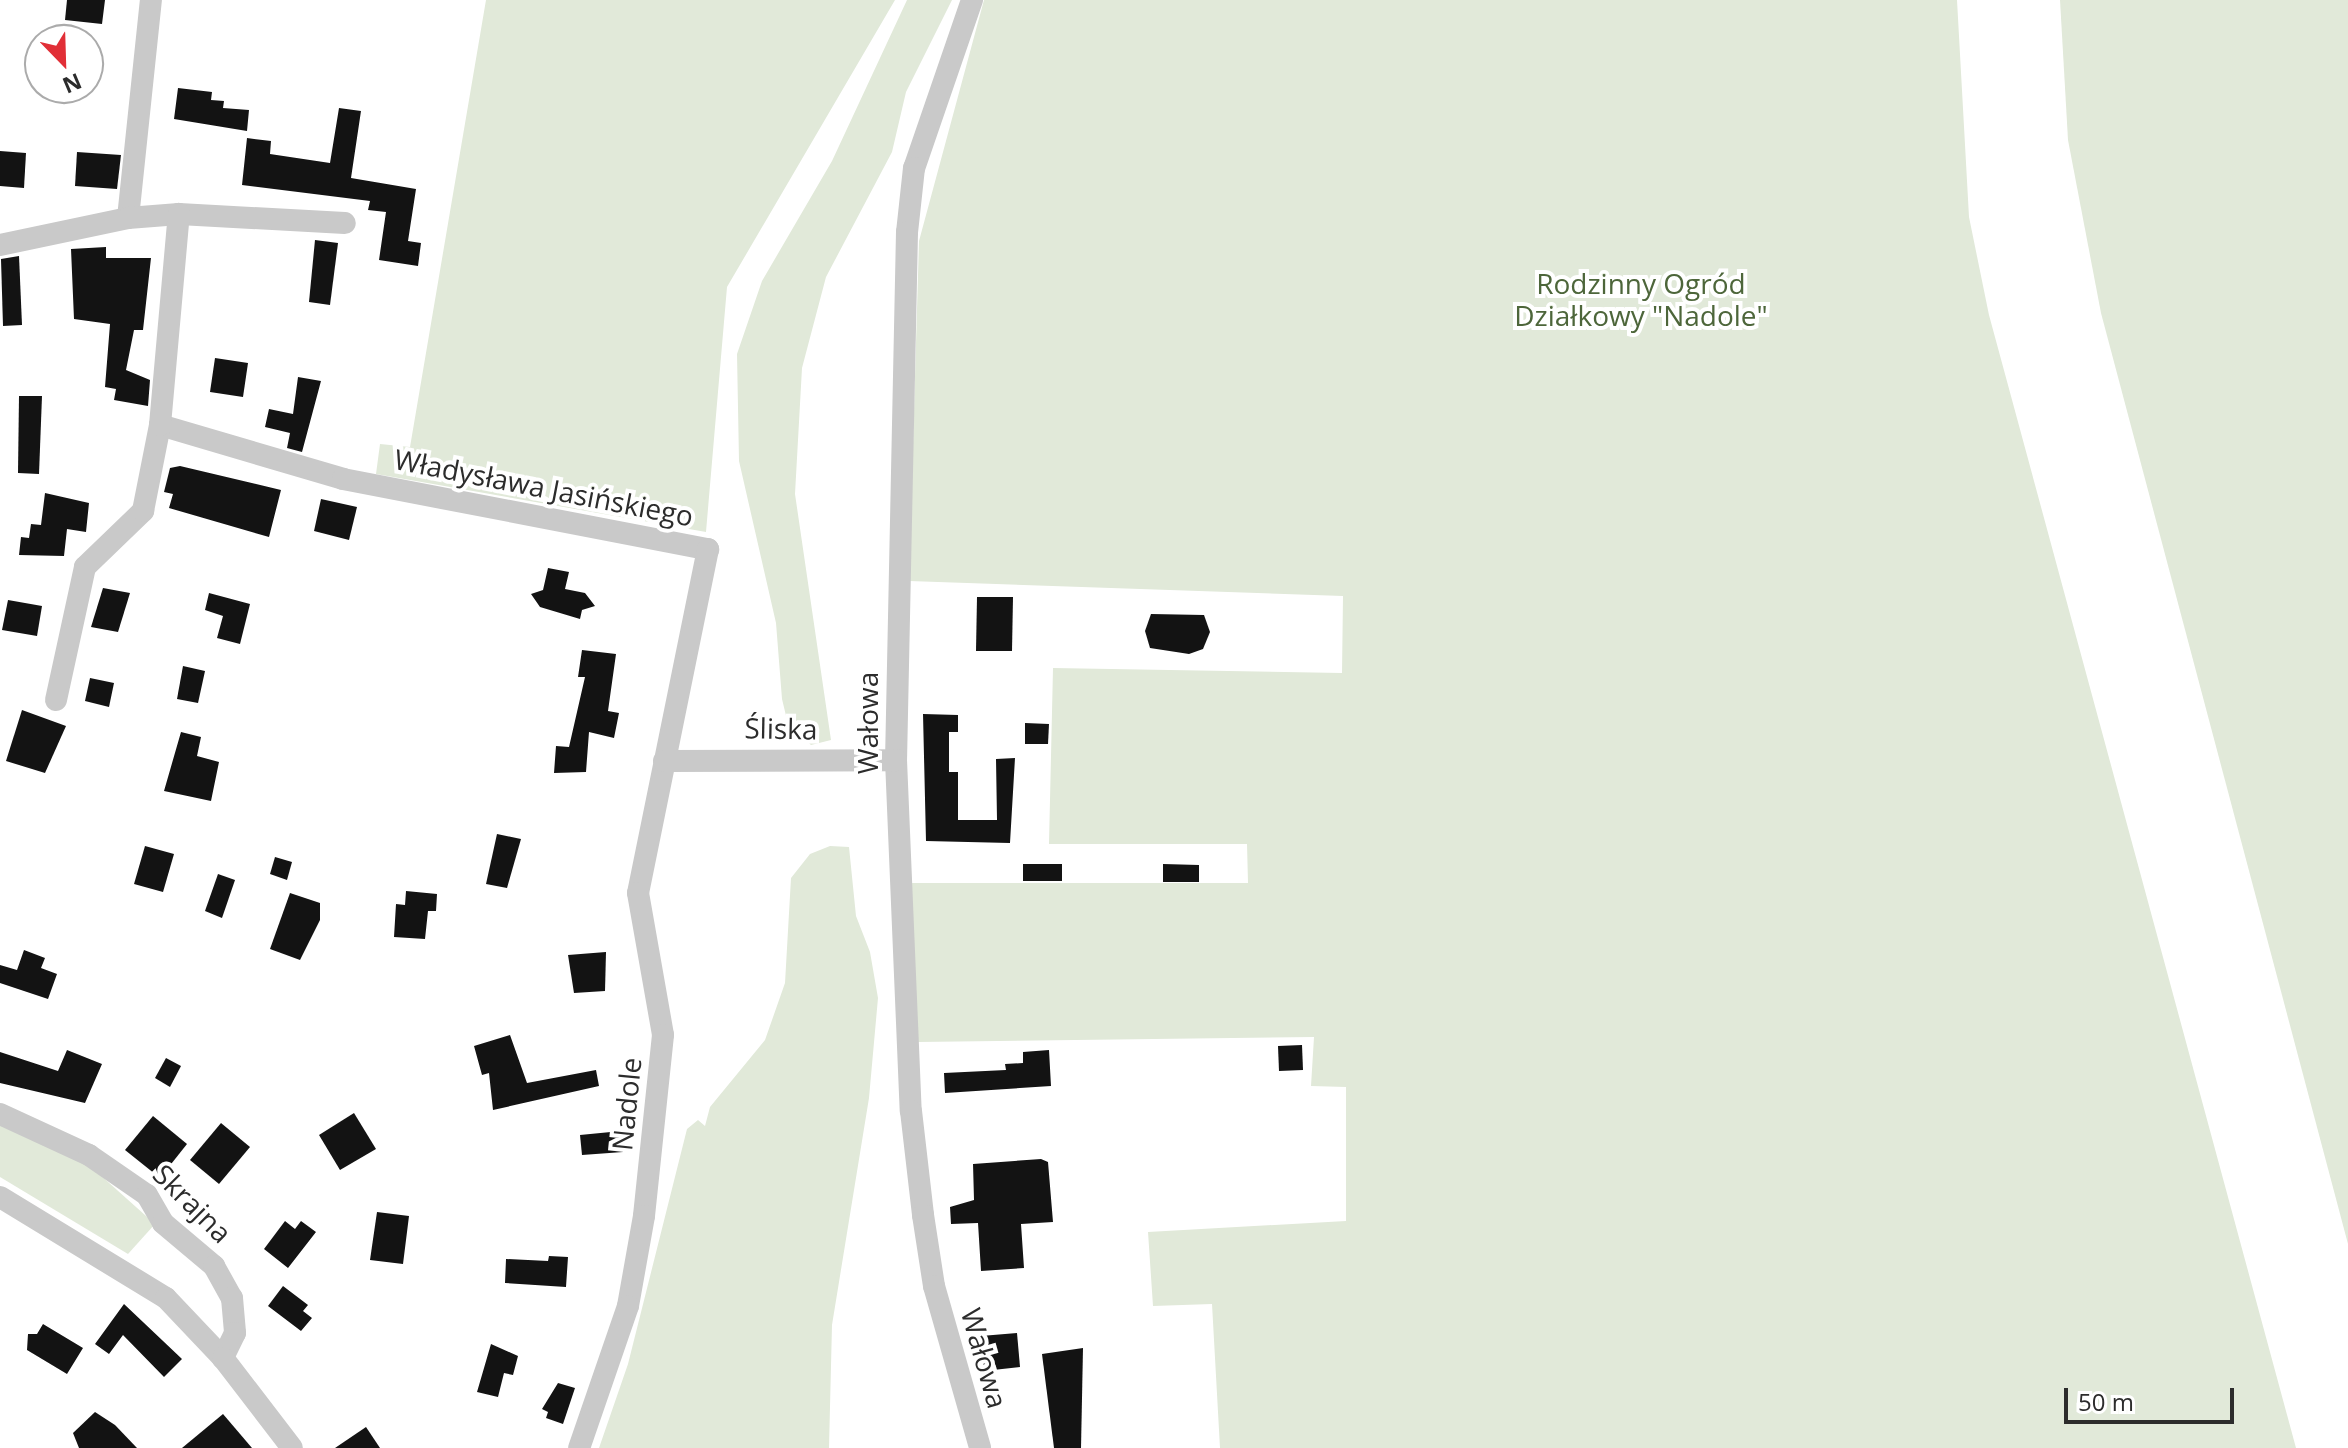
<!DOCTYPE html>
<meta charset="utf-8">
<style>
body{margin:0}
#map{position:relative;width:2348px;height:1448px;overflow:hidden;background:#fff;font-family:"Open Sans",sans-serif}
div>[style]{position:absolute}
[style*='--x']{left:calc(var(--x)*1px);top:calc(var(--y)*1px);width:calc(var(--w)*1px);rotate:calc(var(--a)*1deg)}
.green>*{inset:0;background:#e1e9d9}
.building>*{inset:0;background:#131313}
.street>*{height:22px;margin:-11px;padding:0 11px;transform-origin:11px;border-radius:11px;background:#c9c9c9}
span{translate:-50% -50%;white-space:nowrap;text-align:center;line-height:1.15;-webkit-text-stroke:8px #fff;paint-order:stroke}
.park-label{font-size:28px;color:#4d663a}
.street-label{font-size:28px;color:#2c2c2c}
.north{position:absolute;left:24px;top:24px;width:80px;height:80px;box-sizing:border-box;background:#fff;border:2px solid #ababab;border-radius:50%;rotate:157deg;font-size:22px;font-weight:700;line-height:32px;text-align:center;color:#2c2c2c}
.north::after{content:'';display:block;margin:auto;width:28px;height:36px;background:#e12f37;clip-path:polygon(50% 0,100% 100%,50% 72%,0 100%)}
.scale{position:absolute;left:2064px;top:1388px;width:170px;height:36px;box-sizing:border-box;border:4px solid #2c2c2c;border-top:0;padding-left:10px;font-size:24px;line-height:28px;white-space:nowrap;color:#2c2c2c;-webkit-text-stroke:6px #fff;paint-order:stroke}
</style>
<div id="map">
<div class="green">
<i style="clip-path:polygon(486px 0,895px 0,727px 287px,706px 532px,376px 474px,380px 444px,410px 447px)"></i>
<i style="clip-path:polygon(907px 0,952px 0,906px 92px,892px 152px,826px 277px,802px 368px,795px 494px,831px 740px,811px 745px,788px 724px,782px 699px,776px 623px,739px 461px,737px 354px,762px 281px,832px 161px)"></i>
<i style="clip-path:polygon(984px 0,1957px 0,1969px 217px,1989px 315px,2296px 1448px,1220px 1448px,1212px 1304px,1153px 1306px,1148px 1232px,1346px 1221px,1346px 1087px,1311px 1086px,1314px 1037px,918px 1042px,911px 883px,1248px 883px,1247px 844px,1049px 844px,1053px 668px,1342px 673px,1343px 596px,909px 581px,919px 241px)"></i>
<i style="clip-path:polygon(2060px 0,2348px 0,2348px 1244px,2101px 313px,2068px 140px)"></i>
<i style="clip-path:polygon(830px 846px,849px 847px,856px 916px,870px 952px,878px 998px,869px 1098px,832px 1325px,829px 1448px,599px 1448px,628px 1364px,687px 1129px,698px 1120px,705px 1126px,710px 1107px,765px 1040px,785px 983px,791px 878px,810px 854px)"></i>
<i style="clip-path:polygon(0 1124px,69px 1147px,155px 1224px,128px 1254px,0 1177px)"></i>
</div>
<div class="building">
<i style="clip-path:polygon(67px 0,105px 0,102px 24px,65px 20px)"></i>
<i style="clip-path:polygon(178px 88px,212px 92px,211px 100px,224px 101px,223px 108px,249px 110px,247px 131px,174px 119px)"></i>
<i style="clip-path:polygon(339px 108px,361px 111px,351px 178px,416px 189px,408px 241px,421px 243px,418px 266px,379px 260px,386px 212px,368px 210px,370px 201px,242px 185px,247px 138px,271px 141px,270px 154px,330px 163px)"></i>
<i style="clip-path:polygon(0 151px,26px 153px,24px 188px,0 186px)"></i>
<i style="clip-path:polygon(77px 152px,121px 155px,117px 189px,75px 186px)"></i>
<i style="clip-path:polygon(315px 240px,338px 243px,330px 305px,309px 302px)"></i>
<i style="clip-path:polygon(106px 247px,106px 258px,151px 258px,143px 330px,134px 330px,126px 370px,150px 380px,148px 406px,114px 400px,116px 389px,105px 387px,110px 324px,74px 319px,71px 249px)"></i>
<i style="clip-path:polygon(19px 256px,22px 325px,3px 326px,1px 259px)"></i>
<i style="clip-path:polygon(215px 358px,248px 363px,243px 397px,210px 392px)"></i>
<i style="clip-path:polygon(298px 377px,321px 381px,302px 452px,287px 448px,290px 433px,265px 427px,269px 409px,293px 414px)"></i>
<i style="clip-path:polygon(19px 396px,42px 396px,39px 474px,18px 473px)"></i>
<i style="clip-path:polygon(180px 466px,281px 490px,269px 537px,169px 508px,173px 494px,164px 492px,170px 468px)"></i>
<i style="clip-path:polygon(45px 493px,89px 503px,86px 532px,67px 529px,64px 556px,19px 555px,21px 537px,29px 538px,31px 524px,41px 525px)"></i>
<i style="clip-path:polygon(321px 499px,357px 507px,349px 540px,314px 531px)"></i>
<i style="clip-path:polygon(548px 568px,569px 572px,565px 589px,585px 593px,595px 606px,582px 610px,580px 619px,540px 607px,531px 594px,543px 590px)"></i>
<i style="clip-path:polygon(103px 588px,130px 593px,118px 632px,91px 627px)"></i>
<i style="clip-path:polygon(209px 593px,250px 604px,240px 644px,217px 638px,223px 616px,205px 610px)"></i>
<i style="clip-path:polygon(977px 597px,1013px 597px,1012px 651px,976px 651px)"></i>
<i style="clip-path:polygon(8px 600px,42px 606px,37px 636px,2px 630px)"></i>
<i style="clip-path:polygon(1151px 614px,1204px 615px,1210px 632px,1203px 649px,1189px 654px,1150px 648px,1145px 631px)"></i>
<i style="clip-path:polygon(582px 650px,616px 654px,608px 711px,619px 713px,614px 738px,589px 732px,586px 772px,554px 773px,556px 746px,569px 747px,585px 677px,578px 677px)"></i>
<i style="clip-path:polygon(183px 666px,205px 671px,198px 703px,177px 699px)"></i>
<i style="clip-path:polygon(90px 678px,114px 683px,109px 707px,85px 701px)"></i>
<i style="clip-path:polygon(22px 710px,66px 726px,45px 773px,6px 761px)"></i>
<i style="clip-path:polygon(923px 714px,958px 715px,958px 732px,949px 732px,949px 772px,958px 772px,958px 820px,997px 820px,996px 759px,1015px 758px,1010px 843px,926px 841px)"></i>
<i style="clip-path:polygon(1025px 723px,1049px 724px,1048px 744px,1025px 744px)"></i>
<i style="clip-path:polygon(181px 732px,201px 737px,197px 756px,219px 762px,211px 801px,164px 791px)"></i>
<i style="clip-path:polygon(497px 834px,521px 839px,507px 888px,486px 884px)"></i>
<i style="clip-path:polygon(145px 846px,174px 854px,163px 892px,134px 884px)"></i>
<i style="clip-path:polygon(275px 857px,292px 862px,287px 880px,270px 874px)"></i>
<i style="clip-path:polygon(1023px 864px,1062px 864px,1062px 881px,1023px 881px)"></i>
<i style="clip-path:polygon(1163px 864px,1199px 865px,1199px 882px,1163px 882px)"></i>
<i style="clip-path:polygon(218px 874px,235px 880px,222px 918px,205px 911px)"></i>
<i style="clip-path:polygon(406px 891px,437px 894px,436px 911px,428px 911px,425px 939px,394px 937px,396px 904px,405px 905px)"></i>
<i style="clip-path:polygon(290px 893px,320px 903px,320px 920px,300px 960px,270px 949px)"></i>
<i style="clip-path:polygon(24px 950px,45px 958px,41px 968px,57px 974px,48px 999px,0 983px,0 965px,17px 970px)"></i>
<i style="clip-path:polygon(606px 952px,605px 991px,574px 993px,568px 955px)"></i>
<i style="clip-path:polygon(510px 1035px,527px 1083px,596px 1070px,599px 1086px,493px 1110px,489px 1073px,482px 1075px,474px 1046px)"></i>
<i style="clip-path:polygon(1302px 1045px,1303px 1070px,1279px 1071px,1278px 1046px)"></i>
<i style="clip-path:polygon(67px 1050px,102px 1064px,85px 1103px,0 1083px,0 1052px,58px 1071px)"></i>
<i style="clip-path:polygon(1049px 1050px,1051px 1086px,945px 1093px,944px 1073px,1006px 1070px,1005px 1064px,1023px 1063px,1023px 1052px)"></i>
<i style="clip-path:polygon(166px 1058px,181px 1066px,170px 1087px,155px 1078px)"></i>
<i style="clip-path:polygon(354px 1113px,376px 1149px,340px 1170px,319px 1135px)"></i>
<i style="clip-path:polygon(153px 1116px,187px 1144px,160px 1178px,125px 1150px)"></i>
<i style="clip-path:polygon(221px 1123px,250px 1147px,219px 1184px,190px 1160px)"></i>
<i style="clip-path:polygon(621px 1131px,623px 1152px,582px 1155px,580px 1135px)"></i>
<i style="clip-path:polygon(1041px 1159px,1048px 1162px,1053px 1222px,1021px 1224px,1024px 1268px,981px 1271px,978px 1223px,951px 1224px,950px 1207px,974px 1200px,973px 1164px)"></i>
<i style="clip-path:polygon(377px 1212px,409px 1216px,403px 1264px,370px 1260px)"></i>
<i style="clip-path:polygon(285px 1221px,295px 1229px,301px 1221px,316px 1232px,288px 1268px,264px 1249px)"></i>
<i style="clip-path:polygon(549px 1256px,568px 1257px,566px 1287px,505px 1283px,506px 1259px,548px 1261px)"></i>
<i style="clip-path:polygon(283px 1286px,308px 1305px,303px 1311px,312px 1318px,301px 1331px,268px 1306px)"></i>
<i style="clip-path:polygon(124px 1304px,182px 1359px,164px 1377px,123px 1335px,109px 1354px,95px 1344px)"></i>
<i style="clip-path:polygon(43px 1324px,83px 1348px,67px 1374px,27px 1350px,28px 1334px,37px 1334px)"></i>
<i style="clip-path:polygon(1017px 1333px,1020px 1367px,984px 1371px,981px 1336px)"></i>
<i style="clip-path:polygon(491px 1344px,518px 1356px,513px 1375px,504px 1373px,498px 1397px,477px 1392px)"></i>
<i style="clip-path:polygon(1083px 1348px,1081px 1448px,1054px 1448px,1042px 1354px)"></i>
<i style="clip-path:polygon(558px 1383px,575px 1388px,563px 1424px,546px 1418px,548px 1412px,542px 1409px)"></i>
<i style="clip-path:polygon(95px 1412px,115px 1425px,137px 1448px,79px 1448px,73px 1433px)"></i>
<i style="clip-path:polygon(223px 1414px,252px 1448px,182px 1448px)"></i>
<i style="clip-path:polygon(366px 1427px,380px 1448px,335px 1448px)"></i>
</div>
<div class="street">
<i style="--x:972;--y:0;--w:178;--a:109"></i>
<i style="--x:914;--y:168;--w:64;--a:96.2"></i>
<i style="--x:907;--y:232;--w:528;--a:91.19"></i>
<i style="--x:896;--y:760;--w:351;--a:87.6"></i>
<i style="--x:911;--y:1111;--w:105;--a:83.4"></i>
<i style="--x:923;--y:1215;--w:72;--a:81.2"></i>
<i style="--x:934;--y:1286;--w:168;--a:74.1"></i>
<i style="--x:128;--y:218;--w:219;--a:-84"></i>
<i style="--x:0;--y:245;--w:131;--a:-11.9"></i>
<i style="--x:128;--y:218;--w:51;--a:-4.5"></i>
<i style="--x:179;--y:214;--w:166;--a:3.1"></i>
<i style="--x:160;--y:425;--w:191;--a:16.4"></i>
<i style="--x:343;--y:479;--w:372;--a:10.9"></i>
<i style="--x:708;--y:549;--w:351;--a:101.5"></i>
<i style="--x:638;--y:893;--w:144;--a:80"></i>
<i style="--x:663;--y:1035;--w:182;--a:96"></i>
<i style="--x:644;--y:1216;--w:91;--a:100.1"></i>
<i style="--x:628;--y:1306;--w:150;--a:109"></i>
<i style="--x:56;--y:700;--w:136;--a:-77.7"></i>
<i style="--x:85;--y:567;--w:81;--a:-44"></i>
<i style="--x:143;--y:511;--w:88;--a:-78.8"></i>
<i style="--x:160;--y:425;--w:212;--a:-84.9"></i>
<i style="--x:664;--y:761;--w:232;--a:-0.2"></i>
<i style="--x:0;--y:1114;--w:98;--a:24.7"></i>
<i style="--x:89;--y:1155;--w:70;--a:34.6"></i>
<i style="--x:147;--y:1195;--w:32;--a:60"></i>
<i style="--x:163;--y:1223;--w:67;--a:40.1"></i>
<i style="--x:214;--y:1266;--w:37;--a:61"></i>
<i style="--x:232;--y:1298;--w:35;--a:85"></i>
<i style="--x:235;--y:1333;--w:28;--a:116"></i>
<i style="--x:0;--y:1197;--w:194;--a:31.3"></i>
<i style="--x:166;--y:1298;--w:83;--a:46.5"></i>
<i style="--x:223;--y:1358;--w:113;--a:52.5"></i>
</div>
<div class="park-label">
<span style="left:1641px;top:299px">Rodzinny Ogród<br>Działkowy "Nadole"</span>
</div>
<div class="street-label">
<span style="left:544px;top:487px;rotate:11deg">Władysława Jasińskiego</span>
<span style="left:867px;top:723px;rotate:-90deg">Wałowa</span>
<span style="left:781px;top:728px;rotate:1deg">Śliska</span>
<span style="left:626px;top:1104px;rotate:-84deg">Nadole</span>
<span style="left:193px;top:1203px;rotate:45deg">Skrajna</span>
<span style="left:985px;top:1358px;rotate:74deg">Wałowa</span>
</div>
<div class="north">N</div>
<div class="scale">50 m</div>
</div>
